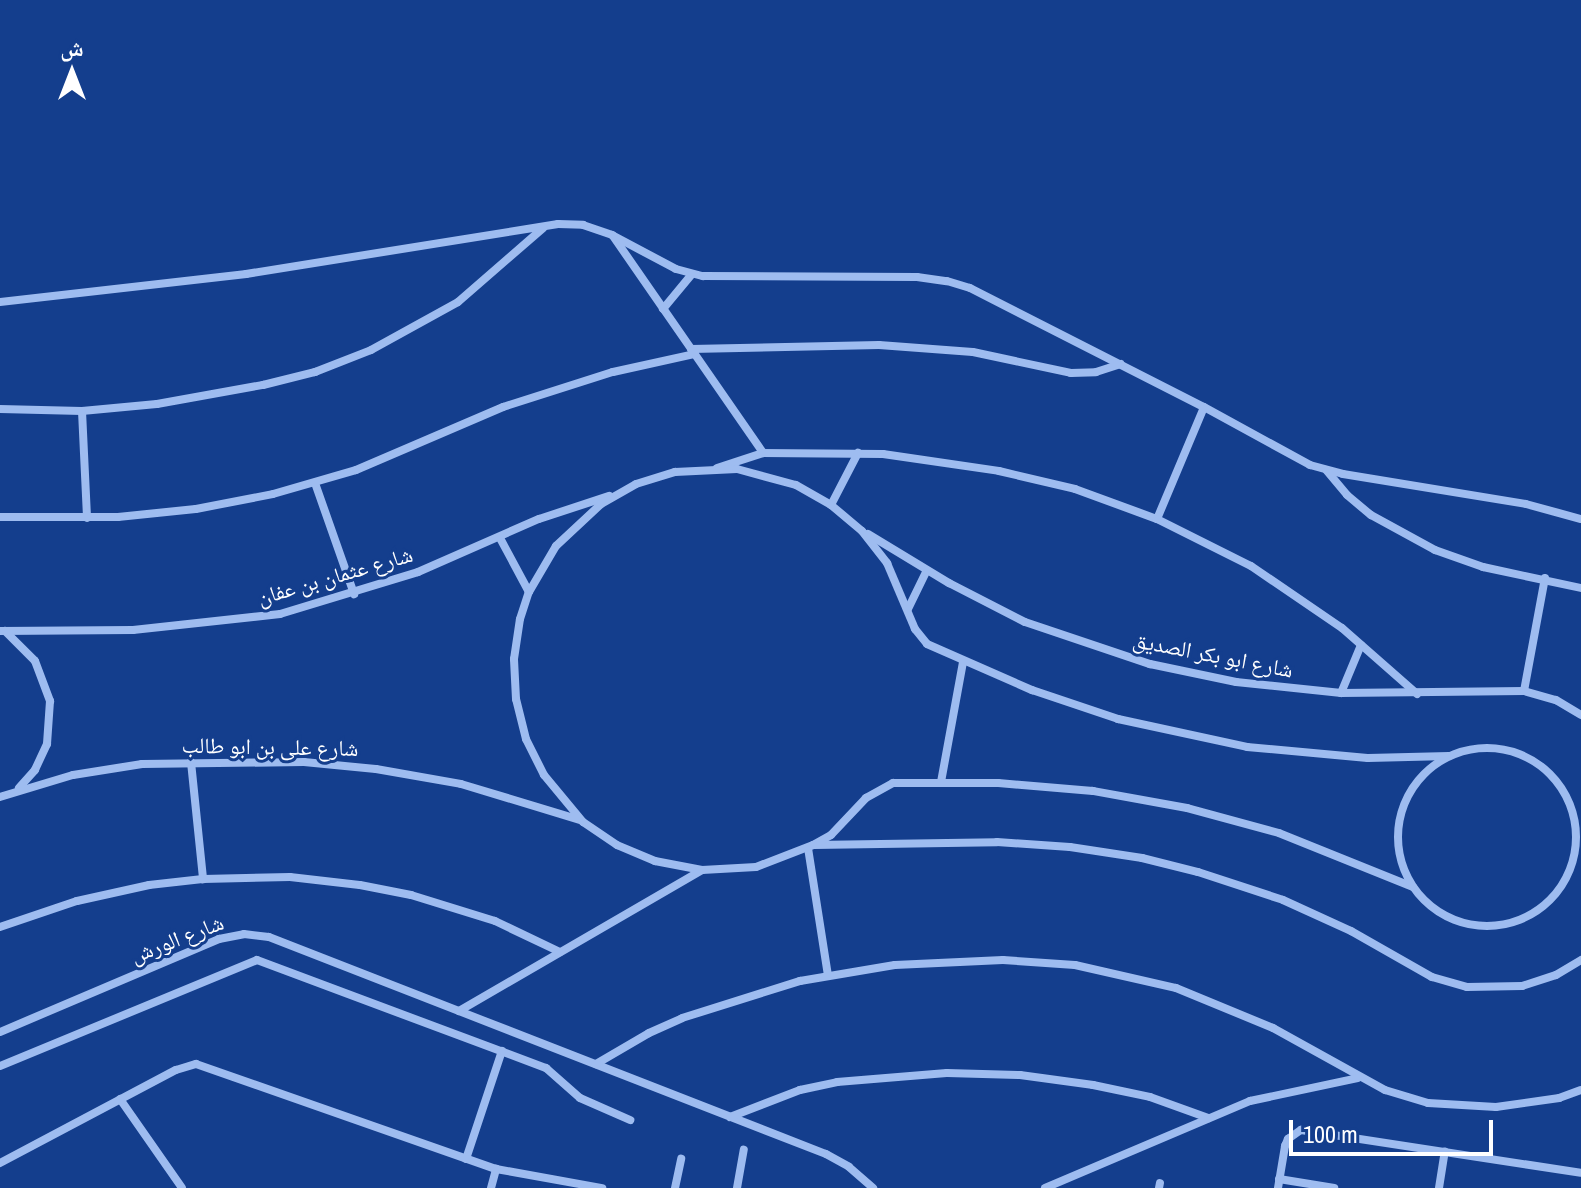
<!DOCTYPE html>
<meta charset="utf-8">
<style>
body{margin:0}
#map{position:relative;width:1581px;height:1188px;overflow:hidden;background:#143e8d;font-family:"Archivo Narrow","Noto Naskh Arabic",sans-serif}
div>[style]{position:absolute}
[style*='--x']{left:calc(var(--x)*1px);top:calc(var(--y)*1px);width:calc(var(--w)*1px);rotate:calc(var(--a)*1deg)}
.minor>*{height:8px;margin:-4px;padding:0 4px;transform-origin:4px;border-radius:4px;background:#9ebcf0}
.minor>.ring{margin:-4px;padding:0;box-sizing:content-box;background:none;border:8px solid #9ebcf0;border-radius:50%}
span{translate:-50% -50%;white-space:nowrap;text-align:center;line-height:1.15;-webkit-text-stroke:6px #143e8d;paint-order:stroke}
.street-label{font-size:22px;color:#fff}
.north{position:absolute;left:32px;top:32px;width:80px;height:80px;-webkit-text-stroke:6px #143e8d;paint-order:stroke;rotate:0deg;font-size:22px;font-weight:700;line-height:32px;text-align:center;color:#fff}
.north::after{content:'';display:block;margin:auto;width:28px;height:36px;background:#fff;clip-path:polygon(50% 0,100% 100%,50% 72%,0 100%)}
.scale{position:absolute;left:1289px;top:1120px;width:204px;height:36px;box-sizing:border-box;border:4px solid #fff;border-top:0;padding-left:10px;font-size:24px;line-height:28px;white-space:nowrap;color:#fff;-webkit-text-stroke:6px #143e8d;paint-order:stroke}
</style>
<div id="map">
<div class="minor">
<i style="--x:613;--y:236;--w:264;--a:55.3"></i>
<i style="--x:0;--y:302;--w:248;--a:-6.5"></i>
<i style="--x:246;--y:274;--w:316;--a:-9.1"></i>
<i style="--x:558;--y:224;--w:25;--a:2"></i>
<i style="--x:583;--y:225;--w:31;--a:19"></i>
<i style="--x:612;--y:235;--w:72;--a:28"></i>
<i style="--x:676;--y:269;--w:28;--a:15"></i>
<i style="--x:703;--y:276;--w:214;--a:0.3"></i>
<i style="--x:917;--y:277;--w:30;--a:8"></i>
<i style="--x:947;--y:281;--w:24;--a:17"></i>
<i style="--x:970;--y:288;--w:263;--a:27"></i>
<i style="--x:1204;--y:407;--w:121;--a:28.7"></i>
<i style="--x:1310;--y:465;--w:34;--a:15"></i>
<i style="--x:1343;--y:474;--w:185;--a:9.3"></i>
<i style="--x:1526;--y:504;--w:57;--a:15.3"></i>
<i style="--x:663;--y:309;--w:45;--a:-50.4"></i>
<i style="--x:691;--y:349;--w:188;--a:-1.2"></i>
<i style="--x:879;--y:345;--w:94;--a:4.3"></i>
<i style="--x:973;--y:352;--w:100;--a:12.1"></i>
<i style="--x:1071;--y:373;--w:25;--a:-2"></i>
<i style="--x:1096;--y:372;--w:26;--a:-18"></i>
<i style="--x:0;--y:409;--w:82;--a:1.4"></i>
<i style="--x:82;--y:411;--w:75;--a:-5.3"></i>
<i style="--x:157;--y:404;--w:108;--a:-10.2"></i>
<i style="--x:263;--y:385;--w:54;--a:-14"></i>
<i style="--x:315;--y:372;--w:60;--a:-21.4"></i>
<i style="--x:371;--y:350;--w:99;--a:-28.9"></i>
<i style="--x:458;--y:302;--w:113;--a:-41"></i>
<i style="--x:82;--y:411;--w:107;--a:87.3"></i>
<i style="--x:717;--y:468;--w:48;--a:-18.1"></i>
<i style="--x:763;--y:453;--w:120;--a:0.5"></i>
<i style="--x:883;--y:454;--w:117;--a:8.3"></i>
<i style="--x:999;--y:471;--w:78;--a:13.3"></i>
<i style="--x:1075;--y:489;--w:87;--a:20.1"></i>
<i style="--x:1157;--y:519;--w:105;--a:26.6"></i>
<i style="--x:1251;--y:566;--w:110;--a:34.3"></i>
<i style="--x:1342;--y:628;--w:100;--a:41.3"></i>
<i style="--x:1327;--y:471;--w:31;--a:50"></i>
<i style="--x:1347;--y:495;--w:31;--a:40"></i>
<i style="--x:1371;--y:515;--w:73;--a:28.7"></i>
<i style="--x:1435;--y:550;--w:51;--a:19.5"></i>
<i style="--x:1483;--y:567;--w:100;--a:12.1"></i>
<i style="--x:315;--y:483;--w:118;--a:70.6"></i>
<i style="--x:831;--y:505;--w:59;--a:-62.6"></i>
<i style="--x:0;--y:517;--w:118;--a:0"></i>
<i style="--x:118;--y:517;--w:78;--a:-5.9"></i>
<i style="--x:196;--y:509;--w:78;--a:-11"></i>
<i style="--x:273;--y:494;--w:86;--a:-16.1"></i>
<i style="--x:356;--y:470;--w:160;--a:-23.2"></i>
<i style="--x:503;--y:407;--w:115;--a:-17.7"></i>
<i style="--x:613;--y:372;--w:84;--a:-12.4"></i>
<i style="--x:1157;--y:519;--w:121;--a:-67.2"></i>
<i style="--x:868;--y:534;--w:95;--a:31.2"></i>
<i style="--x:949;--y:583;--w:85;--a:27.2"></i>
<i style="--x:1025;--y:622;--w:132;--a:18.6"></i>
<i style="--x:1150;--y:664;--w:88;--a:11.8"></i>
<i style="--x:1236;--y:682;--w:106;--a:6"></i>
<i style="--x:1341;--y:693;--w:183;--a:-0.6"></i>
<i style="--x:1524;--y:691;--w:33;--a:16"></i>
<i style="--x:1556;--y:700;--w:29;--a:31"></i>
<i style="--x:500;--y:538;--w:61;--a:61.8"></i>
<i style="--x:908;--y:609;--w:43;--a:-64"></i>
<i style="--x:0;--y:631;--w:133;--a:-0.4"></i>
<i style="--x:133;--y:630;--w:148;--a:-6.2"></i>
<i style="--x:280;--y:614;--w:144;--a:-16.9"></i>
<i style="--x:418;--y:572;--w:132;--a:-23.7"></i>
<i style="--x:539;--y:519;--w:74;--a:-18.2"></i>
<i style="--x:5;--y:631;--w:42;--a:45"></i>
<i style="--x:35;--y:661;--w:43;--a:69.4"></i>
<i style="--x:50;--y:701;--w:43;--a:94"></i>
<i style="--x:47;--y:744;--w:29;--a:115"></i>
<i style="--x:35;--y:770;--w:24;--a:132"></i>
<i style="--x:1524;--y:691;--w:115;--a:-79.5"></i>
<i style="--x:1341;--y:693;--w:52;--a:-67.4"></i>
<i class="ring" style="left:1398px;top:748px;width:170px;height:170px"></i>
<i style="--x:191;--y:762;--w:118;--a:84.1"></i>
<i style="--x:941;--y:782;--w:122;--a:-79.6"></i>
<i style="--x:0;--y:797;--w:76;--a:-16.8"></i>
<i style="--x:73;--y:775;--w:70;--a:-9.1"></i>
<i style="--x:142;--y:764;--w:162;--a:-0.7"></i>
<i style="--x:304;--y:762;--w:72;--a:5.6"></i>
<i style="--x:376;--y:769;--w:86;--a:10"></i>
<i style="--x:461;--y:784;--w:124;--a:16.8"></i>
<i style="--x:814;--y:845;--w:183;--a:-0.9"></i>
<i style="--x:997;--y:842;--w:73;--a:3.9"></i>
<i style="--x:1070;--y:847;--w:73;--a:8.7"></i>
<i style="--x:1142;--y:858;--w:58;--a:14"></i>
<i style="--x:1198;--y:872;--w:89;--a:18.2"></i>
<i style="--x:1283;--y:900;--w:75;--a:24.5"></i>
<i style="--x:1351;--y:931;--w:93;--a:29.6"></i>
<i style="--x:1432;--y:977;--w:36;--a:16"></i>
<i style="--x:1467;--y:987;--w:55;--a:-1"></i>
<i style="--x:1522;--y:986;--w:36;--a:-18"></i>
<i style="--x:1556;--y:975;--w:29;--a:-31"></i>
<i style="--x:808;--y:848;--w:129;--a:81.1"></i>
<i style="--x:1413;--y:887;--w:144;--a:-158.1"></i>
<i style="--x:1279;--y:833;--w:95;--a:-164.8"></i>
<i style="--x:1187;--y:808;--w:96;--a:-169.7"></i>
<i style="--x:1093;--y:791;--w:95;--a:-175.2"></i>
<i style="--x:998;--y:783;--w:105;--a:180"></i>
<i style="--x:893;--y:783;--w:31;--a:151"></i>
<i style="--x:866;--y:798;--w:51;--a:133.4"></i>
<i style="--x:831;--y:835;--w:21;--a:151"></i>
<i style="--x:813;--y:845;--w:61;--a:158.9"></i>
<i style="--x:756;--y:867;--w:54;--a:176.8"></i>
<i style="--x:702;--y:870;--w:48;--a:-169.2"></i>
<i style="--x:655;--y:861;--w:41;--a:-157.2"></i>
<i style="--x:617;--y:845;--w:41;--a:-145.9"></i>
<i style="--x:583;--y:822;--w:61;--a:-129.7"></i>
<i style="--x:544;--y:775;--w:40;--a:-116.6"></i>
<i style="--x:526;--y:739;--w:41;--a:-104"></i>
<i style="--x:516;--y:699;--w:40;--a:-92.9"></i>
<i style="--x:514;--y:659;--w:40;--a:-81.5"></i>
<i style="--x:520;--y:619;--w:28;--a:-72"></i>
<i style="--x:529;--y:592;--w:53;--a:-59.6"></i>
<i style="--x:556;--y:546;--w:62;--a:-43"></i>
<i style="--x:601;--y:504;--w:40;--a:-29.7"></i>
<i style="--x:636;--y:484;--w:41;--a:-17.1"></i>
<i style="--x:675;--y:472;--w:62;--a:-2.8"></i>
<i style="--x:737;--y:469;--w:61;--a:15.2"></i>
<i style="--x:796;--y:485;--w:40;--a:29.7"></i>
<i style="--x:831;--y:505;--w:40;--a:40"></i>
<i style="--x:862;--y:531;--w:41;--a:52"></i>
<i style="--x:887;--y:563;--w:72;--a:67"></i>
<i style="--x:915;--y:629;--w:19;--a:51"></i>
<i style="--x:927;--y:644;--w:115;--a:23.7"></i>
<i style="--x:1032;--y:690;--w:91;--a:18.6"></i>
<i style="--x:1118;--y:719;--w:132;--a:12.2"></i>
<i style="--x:1247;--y:747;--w:121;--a:5.2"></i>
<i style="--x:1368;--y:758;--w:81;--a:-1.4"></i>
<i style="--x:0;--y:927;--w:81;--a:-18.7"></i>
<i style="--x:77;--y:901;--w:74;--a:-12.5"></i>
<i style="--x:149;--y:885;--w:54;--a:-6.3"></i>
<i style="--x:203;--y:879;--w:87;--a:-1.3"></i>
<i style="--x:290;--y:877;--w:70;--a:6.5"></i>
<i style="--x:360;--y:885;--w:52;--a:11.1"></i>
<i style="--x:411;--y:895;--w:88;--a:17.2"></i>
<i style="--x:495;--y:921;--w:72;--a:25.5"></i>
<i style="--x:459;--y:1011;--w:281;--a:-30.1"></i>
<i style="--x:0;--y:1032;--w:238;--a:-23"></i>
<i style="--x:219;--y:939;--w:25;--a:-11"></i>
<i style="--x:244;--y:934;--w:25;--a:7"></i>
<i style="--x:269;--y:937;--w:598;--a:21.29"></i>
<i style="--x:826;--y:1154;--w:26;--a:29"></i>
<i style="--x:849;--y:1167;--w:32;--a:41"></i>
<i style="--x:596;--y:1064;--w:61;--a:-30.3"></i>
<i style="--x:649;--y:1033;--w:36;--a:-24"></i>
<i style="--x:682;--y:1018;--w:124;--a:-17.4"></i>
<i style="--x:800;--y:981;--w:96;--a:-9.6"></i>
<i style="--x:895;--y:965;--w:108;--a:-2.7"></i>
<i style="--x:1003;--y:960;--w:72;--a:4"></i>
<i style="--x:1075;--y:965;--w:104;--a:12.8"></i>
<i style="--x:1176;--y:988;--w:105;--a:22.4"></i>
<i style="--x:1273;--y:1028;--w:128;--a:29"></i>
<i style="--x:1385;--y:1090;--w:45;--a:16.8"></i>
<i style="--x:1428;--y:1103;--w:68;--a:3.4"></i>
<i style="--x:1496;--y:1107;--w:64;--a:-8.1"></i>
<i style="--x:1559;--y:1098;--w:23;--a:-20"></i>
<i style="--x:0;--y:1066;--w:278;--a:-22.4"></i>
<i style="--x:257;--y:960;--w:309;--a:20.5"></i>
<i style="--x:546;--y:1068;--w:45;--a:41.4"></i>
<i style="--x:580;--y:1098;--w:55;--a:23.7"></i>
<i style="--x:120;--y:1099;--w:108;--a:55.1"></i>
<i style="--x:730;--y:1117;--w:75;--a:-21.1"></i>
<i style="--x:800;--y:1090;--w:38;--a:-12"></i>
<i style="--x:837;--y:1082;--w:110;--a:-4.7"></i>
<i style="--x:947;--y:1073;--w:73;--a:1.6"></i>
<i style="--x:1020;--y:1075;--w:74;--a:7.8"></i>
<i style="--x:1093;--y:1085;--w:58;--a:11.9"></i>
<i style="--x:1150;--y:1097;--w:62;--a:19.9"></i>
<i style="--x:466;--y:1159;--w:114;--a:-71.6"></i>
<i style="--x:0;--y:1163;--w:199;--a:-27.9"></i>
<i style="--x:176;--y:1070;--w:21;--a:-17"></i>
<i style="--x:196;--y:1064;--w:318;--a:19.3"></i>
<i style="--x:496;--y:1169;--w:108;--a:10.2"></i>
<i style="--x:1279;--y:1179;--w:56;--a:9.3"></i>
<i style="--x:491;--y:1188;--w:20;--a:-75"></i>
<i style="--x:675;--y:1188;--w:30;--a:-78"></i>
<i style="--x:737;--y:1188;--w:39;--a:-80"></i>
<i style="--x:1045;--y:1188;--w:223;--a:-23"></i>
<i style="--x:1250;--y:1101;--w:110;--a:-12"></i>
<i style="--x:1159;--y:1188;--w:5;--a:-79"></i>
<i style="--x:1278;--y:1188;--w:43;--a:-80.5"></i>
<i style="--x:1285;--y:1146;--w:8;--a:-67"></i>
<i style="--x:1288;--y:1139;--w:16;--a:-35"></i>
<i style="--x:1301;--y:1130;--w:283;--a:8.7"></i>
<i style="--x:1439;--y:1188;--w:37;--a:-81"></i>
</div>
<div class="street-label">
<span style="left:335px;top:576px;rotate:-16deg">شارع عثمان بن عفان</span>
<span style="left:1213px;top:655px;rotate:11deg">شارع ابو بكر الصديق</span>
<span style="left:270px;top:747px;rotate:1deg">شارع على بن ابو طالب</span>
<span style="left:177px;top:939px;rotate:-21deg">شارع الورش</span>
</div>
<div class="north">ش</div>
<div class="scale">100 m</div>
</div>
